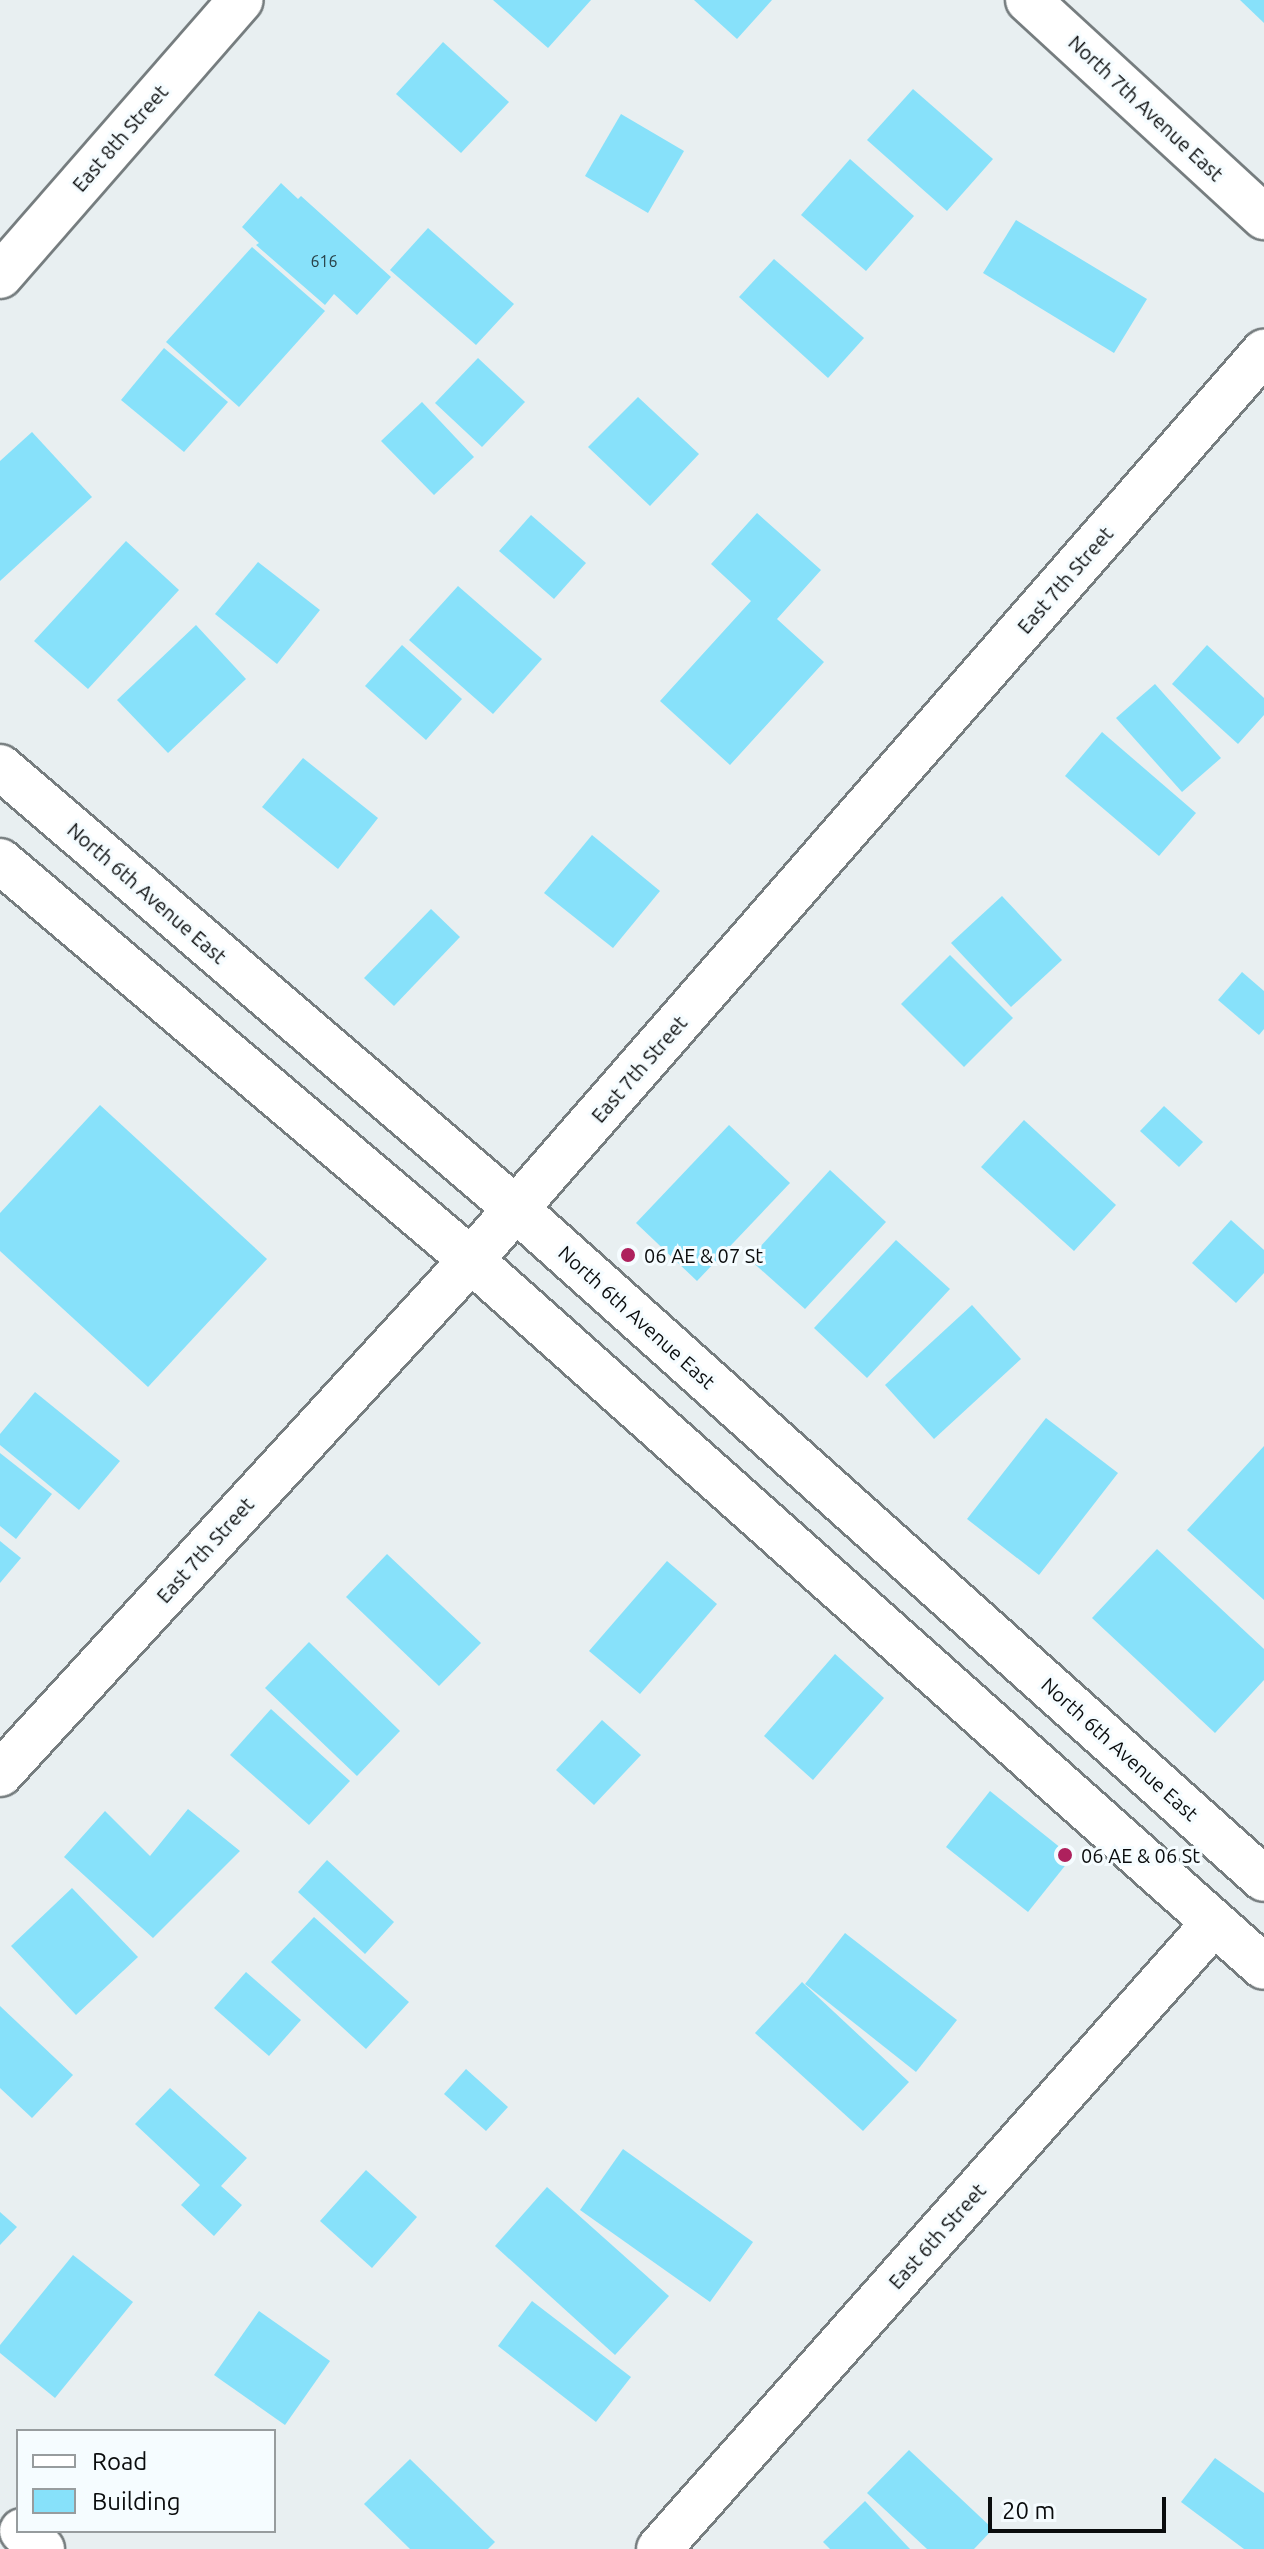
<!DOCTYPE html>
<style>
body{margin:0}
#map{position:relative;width:1264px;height:2549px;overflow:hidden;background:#e8eff1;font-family:Ubuntu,sans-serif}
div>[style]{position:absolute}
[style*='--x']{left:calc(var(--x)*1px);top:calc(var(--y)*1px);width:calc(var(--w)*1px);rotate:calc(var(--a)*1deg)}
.building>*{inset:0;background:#87e1fa}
.roads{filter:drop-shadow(2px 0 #767d7f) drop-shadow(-2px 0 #767d7f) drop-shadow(0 2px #767d7f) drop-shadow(0 -2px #767d7f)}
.minor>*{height:44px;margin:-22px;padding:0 22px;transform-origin:22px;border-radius:22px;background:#fff}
.tertiary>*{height:44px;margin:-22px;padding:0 22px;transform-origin:22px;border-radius:22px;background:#fff}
.secondary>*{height:44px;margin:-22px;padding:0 22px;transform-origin:22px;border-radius:22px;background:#fff}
.dots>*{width:22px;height:22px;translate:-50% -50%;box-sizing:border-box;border:4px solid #f5fcff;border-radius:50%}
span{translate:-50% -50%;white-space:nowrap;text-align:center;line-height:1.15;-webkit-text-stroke:6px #f5fcff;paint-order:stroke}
.number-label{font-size:16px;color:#294148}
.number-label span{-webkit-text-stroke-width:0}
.street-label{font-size:20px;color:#0a0c0d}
.poi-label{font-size:20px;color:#0a0c0d}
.left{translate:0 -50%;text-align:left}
.legend{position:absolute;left:16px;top:2429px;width:260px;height:104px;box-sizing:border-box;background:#f5fcff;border:2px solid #979c9e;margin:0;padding:10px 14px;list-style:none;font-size:24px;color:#0a0c0d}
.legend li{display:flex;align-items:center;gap:16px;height:40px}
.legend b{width:40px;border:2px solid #979c9e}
.scale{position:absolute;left:988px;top:2497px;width:178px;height:36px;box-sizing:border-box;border:4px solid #0a0c0d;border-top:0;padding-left:10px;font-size:24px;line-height:28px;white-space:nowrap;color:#0a0c0d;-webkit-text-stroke:6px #f5fcff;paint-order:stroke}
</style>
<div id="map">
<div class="building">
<i style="clip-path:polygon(493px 0,591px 0,548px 48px)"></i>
<i style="clip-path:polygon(694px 0,772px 0,737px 39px)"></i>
<i style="clip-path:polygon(1240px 0,1264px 0,1264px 23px)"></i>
<i style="clip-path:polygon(443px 42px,509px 102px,461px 153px,396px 94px)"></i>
<i style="clip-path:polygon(913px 89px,993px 159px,947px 211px,867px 140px)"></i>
<i style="clip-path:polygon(621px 114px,684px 151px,648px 213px,585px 176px)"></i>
<i style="clip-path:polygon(850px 159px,914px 216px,866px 271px,801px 215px)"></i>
<i style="clip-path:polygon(281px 183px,298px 199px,301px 196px,391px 277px,357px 315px,334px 294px,325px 305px,256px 245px,259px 243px,242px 227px)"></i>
<i style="clip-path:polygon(1016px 220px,1147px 299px,1114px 353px,983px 273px)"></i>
<i style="clip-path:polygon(428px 228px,514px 304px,476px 345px,390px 270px)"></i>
<i style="clip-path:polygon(252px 247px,325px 311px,239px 407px,166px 342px)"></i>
<i style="clip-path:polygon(774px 259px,864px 338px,828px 378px,739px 297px)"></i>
<i style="clip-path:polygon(164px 348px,228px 402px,184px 452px,121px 400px)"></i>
<i style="clip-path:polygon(478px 358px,525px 402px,482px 447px,435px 403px)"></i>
<i style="clip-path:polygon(638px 397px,699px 454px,650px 506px,588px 447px)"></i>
<i style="clip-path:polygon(422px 402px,474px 457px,434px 495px,381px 441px)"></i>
<i style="clip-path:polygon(32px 432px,92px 497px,0 581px,0 461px)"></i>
<i style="clip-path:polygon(757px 513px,821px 570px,777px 619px,824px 662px,730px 765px,660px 701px,751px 601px,711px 564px)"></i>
<i style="clip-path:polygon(531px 515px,586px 563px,554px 599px,499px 551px)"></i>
<i style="clip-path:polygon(126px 541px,179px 590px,88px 689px,34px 641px)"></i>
<i style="clip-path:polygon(258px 562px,320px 610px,277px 664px,215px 614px)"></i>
<i style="clip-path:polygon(458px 586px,542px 659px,493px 714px,409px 640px)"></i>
<i style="clip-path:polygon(196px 625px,246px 679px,168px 753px,117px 700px)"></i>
<i style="clip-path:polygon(402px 645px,462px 699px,426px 740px,365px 686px)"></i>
<i style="clip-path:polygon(1207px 645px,1264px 698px,1264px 715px,1238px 744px,1172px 684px)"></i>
<i style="clip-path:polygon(1155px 684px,1221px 758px,1182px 792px,1116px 718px)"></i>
<i style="clip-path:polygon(1102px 732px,1196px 813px,1159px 856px,1065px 776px)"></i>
<i style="clip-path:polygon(303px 758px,378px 818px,338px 869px,262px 807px)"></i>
<i style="clip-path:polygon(592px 835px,660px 891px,613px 948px,544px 893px)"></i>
<i style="clip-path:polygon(1002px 896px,1062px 960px,1011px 1007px,951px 943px)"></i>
<i style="clip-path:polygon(431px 909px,460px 937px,394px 1006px,364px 978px)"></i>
<i style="clip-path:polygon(950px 955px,1013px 1018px,964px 1067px,901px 1004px)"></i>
<i style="clip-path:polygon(1242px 972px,1264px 991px,1264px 1029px,1259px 1035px,1218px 1000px)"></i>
<i style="clip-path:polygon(100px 1105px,267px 1259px,148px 1387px,0 1251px,0 1213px)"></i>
<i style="clip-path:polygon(1164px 1106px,1203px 1142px,1179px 1167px,1140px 1131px)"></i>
<i style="clip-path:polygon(1024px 1120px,1116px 1205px,1074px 1251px,981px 1167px)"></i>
<i style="clip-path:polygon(729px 1125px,790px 1183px,697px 1281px,636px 1223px)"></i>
<i style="clip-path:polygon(830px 1170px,886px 1222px,805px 1309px,749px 1259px)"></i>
<i style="clip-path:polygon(1231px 1220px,1264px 1250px,1264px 1273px,1236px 1303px,1192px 1263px)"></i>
<i style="clip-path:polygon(896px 1240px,950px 1289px,867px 1378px,814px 1328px)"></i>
<i style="clip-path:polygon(972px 1305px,1021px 1359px,934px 1439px,885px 1385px)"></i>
<i style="clip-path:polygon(35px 1392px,120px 1461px,79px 1510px,0 1445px,0 1434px)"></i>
<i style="clip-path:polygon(1046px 1418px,1118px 1473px,1039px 1575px,967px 1519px)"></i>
<i style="clip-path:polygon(1264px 1446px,1264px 1600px,1187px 1530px)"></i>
<i style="clip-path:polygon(0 1453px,52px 1494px,16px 1539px,0 1526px)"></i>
<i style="clip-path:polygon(0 1541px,21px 1558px,0 1583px)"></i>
<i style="clip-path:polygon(1157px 1549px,1264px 1649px,1264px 1680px,1215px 1733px,1092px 1618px)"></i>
<i style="clip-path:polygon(387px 1554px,481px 1643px,439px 1686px,346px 1597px)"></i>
<i style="clip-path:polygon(667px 1561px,717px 1604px,640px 1694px,589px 1651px)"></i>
<i style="clip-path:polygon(309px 1642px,400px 1731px,357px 1776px,265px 1688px)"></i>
<i style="clip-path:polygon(835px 1654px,884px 1698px,813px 1780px,764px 1736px)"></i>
<i style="clip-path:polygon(271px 1709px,350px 1781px,309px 1825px,230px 1755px)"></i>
<i style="clip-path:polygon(602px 1720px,641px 1755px,594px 1805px,556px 1770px)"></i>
<i style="clip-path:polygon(990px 1791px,1072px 1857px,1028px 1912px,946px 1847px)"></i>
<i style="clip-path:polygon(188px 1809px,240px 1851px,153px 1938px,64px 1857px,105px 1811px,150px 1856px)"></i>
<i style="clip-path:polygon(327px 1860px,394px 1922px,365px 1954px,298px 1892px)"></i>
<i style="clip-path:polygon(72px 1888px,138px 1957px,76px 2015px,11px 1946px)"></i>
<i style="clip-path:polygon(314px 1917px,409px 2002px,366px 2049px,271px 1962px)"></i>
<i style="clip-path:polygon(845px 1933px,957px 2020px,916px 2072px,805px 1984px)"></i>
<i style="clip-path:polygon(246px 1972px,301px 2020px,269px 2056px,214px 2008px)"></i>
<i style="clip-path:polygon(802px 1982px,909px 2082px,863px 2131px,755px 2033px)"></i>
<i style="clip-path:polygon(0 2006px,73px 2075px,32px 2118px,0 2088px)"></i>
<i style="clip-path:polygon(466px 2069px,508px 2107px,486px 2131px,444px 2094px)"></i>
<i style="clip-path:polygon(170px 2088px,247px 2158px,221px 2186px,242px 2205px,214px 2236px,181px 2205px,200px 2185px,135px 2124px)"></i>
<i style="clip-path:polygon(623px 2149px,753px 2242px,710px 2302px,580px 2210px)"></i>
<i style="clip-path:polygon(366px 2170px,417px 2217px,372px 2268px,320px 2221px)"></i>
<i style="clip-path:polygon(547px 2187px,669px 2296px,615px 2355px,495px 2246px)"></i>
<i style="clip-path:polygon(0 2212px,17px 2227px,0 2245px)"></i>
<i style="clip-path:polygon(73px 2255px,133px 2302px,55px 2398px,0 2353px,0 2345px)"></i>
<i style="clip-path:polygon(532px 2301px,631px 2377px,596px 2422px,498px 2346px)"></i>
<i style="clip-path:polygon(259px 2311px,330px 2361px,285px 2425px,214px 2375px)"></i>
<i style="clip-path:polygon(909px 2450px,993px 2529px,974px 2549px,927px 2549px,867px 2493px)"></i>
<i style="clip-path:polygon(1215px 2458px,1264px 2493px,1264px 2549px,1244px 2549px,1181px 2502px)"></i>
<i style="clip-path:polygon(410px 2459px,495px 2542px,488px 2549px,410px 2549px,364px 2504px)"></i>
<i style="clip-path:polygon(865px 2501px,910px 2549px,830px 2549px,823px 2542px)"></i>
</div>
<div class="roads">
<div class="minor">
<i style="--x:1028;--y:0;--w:321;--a:42.6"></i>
<i style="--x:0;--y:276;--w:366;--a:-48.9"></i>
<i style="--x:471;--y:1260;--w:1206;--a:-48.87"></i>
<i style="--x:22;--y:2531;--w:27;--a:42"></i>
<i style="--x:659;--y:2549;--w:837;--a:-48.44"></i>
</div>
<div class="tertiary">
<i style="--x:0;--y:1774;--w:697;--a:-47.5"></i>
</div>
<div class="secondary">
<i style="--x:0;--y:767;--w:679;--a:40.58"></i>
<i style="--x:516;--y:1209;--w:1004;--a:41.85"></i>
<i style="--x:0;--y:861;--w:617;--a:40.27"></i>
<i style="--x:471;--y:1260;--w:1062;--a:41.72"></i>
</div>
</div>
<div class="dots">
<i style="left:628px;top:1255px;background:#ae215d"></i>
<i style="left:1065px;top:1855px;background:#ae215d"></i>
</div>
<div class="number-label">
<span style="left:324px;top:261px">616</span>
</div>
<div class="street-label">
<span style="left:1146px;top:108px;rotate:43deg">North 7th Avenue East</span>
<span style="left:120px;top:138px;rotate:-49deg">East 8th Street</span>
<span style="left:1065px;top:580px;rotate:-49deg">East 7th Street</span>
<span style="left:147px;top:893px;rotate:41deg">North 6th Avenue East</span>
<span style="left:639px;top:1069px;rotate:-49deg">East 7th Street</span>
<span style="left:637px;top:1317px;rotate:42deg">North 6th Avenue East</span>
<span style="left:205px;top:1550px;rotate:-48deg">East 7th Street</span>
<span style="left:1120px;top:1749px;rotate:42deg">North 6th Avenue East</span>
<span style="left:937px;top:2236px;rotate:-48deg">East 6th Street</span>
</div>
<div class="poi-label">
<span class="left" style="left:644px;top:1255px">06 AE &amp; 07 St</span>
<span class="left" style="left:1081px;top:1855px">06 AE &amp; 06 St</span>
</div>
<ul class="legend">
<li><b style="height:10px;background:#fff"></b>Road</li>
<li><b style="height:22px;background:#87e1fa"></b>Building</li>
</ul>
<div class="scale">20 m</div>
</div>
